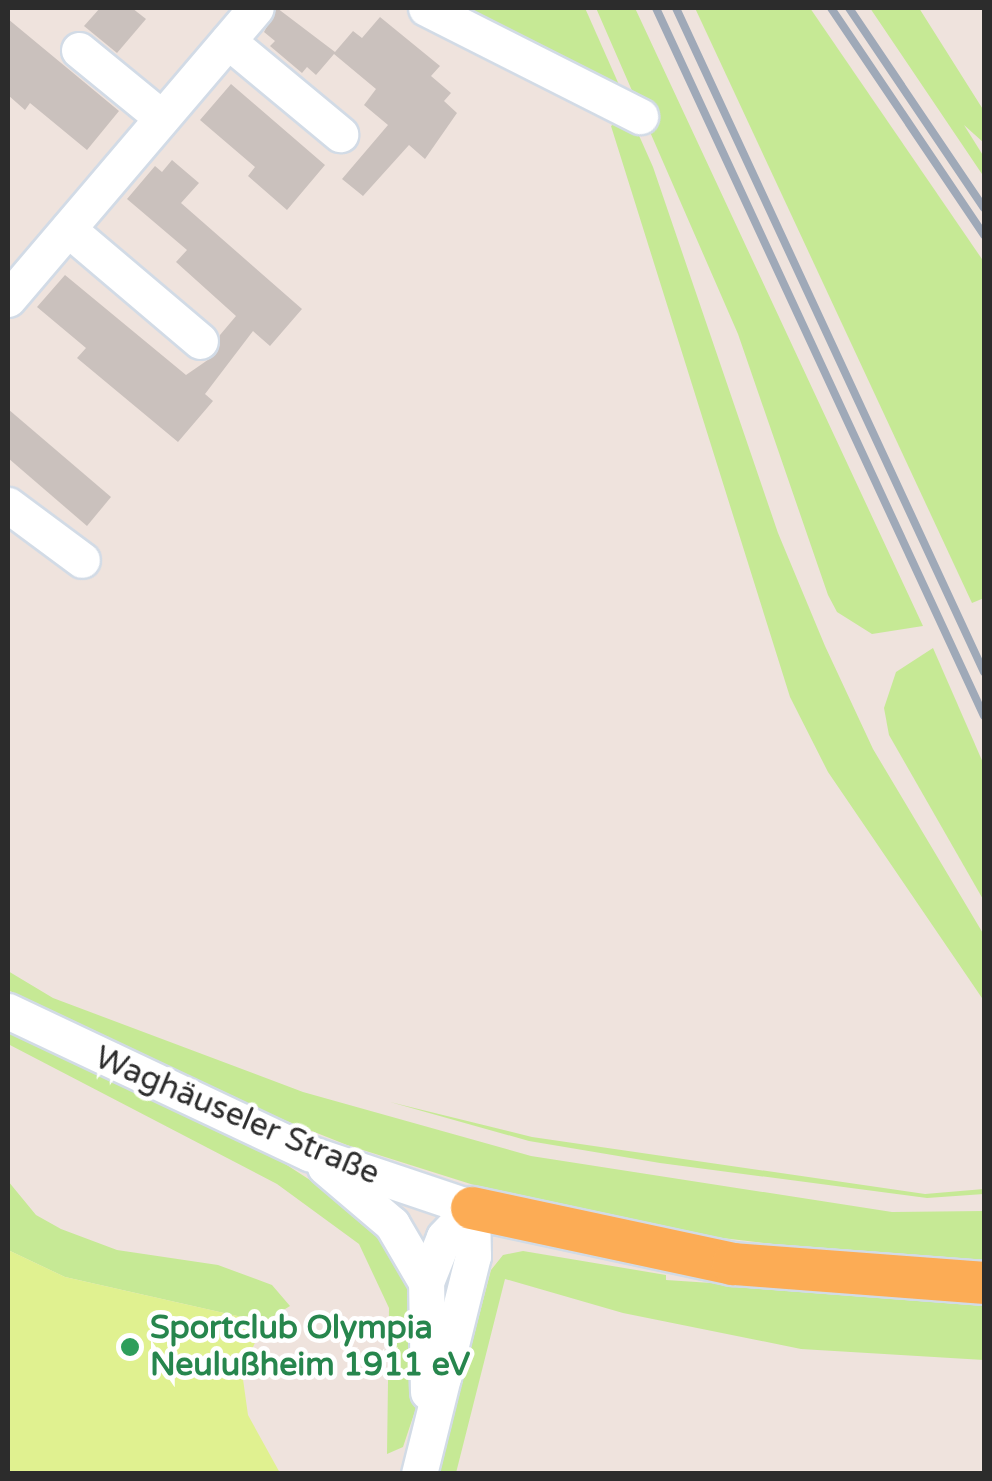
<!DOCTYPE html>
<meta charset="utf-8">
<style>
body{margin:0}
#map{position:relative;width:992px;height:1481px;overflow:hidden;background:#efe3dd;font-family:"Varela Round",sans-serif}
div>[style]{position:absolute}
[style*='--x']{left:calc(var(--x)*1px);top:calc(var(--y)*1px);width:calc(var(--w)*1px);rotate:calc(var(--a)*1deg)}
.green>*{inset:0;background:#c6e995}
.pitch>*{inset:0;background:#e0f190}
.building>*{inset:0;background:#cac1bd}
.roads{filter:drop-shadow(2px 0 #d2dbe6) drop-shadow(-2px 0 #d2dbe6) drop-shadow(0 2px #d2dbe6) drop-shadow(0 -2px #d2dbe6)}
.minor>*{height:35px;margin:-17.5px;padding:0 17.5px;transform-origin:17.5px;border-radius:17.5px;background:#fff}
.major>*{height:42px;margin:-21px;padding:0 21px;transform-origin:21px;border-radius:21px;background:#fcac55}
.rail>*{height:8px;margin:-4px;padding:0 4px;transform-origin:4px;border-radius:4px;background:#9fa9b8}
.dots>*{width:28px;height:28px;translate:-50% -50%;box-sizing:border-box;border:5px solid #fff;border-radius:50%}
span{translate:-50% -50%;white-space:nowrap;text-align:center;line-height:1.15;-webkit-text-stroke:9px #fff;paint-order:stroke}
.street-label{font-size:32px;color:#2c2c2c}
.leisure-label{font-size:32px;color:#27864d;font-weight:700}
.left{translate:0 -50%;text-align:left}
.frame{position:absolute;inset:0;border:10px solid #2c2c2c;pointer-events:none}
</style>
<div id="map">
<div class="green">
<i style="clip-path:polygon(447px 8px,585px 8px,620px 87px)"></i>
<i style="clip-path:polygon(596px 8px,635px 8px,923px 626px,872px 634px,837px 612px,828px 595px,738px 334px)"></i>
<i style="clip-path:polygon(695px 8px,810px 8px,984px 262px,984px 598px,972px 603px)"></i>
<i style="clip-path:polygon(870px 8px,919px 8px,984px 111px,984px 143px,964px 125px,984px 157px,984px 177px)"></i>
<i style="clip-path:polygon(623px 118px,633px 122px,653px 167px,778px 533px,825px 646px,873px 749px,984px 935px,984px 1001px,828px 772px,790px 697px,611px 126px)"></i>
<i style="clip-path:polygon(933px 648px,984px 765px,984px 901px,889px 735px,884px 708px,896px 672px)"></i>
<i style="clip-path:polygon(8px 971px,53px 998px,303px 1092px,531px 1156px,892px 1212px,984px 1211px,984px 1261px,898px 1259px,673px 1232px,496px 1192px,347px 1145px,168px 1074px,8px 990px)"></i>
<i style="clip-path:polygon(8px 1022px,259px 1147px,378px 1224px,410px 1273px,416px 1408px,403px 1447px,387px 1454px,389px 1308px,359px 1244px,277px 1184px,8px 1044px)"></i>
<i style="clip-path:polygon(390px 1102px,532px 1137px,925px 1194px,984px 1189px,984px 1194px,927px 1198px,660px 1163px,529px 1141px)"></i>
<i style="clip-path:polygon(8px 1181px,36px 1215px,61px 1229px,117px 1250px,218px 1265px,272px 1285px,290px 1306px,264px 1322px,65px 1277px,8px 1250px)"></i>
<i style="clip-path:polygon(523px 1251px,666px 1275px,666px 1280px,984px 1301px,984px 1360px,801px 1349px,623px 1313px,505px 1279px,456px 1473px,438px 1474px,491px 1270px,503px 1255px)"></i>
</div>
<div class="pitch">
<i style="clip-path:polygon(8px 1250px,65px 1277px,264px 1322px,242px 1372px,248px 1415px,280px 1473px,8px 1473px)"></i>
</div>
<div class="building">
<i style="clip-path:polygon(100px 8px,132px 8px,146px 19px,117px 53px,84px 26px)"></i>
<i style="clip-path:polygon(277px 8px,335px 52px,353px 31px,362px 38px,380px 17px,440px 66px,431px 76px,451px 93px,444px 101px,457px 113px,425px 159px,409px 145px,363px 196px,342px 179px,388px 125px,364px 105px,376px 89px,334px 54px,316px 75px,307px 67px,302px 73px,270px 46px,275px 41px,264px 32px)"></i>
<i style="clip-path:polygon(8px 19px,119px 111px,87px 150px,30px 103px,25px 110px,8px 95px)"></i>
<i style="clip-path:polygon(231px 84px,325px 165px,287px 210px,248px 176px,255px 167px,200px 120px)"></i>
<i style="clip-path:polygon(172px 160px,199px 183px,181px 203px,302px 309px,270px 346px,253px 331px,205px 394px,213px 401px,178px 442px,77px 358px,86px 348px,37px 307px,65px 275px,186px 375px,215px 355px,220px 335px,236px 316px,176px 262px,187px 250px,127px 199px,155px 166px,162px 172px)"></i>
<i style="clip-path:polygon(8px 409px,111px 497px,87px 526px,8px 458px)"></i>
</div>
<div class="roads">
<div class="minor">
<i style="--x:426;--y:8;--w:240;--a:26.8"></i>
<i style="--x:228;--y:41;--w:146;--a:39.7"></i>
<i style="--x:79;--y:50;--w:107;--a:39.3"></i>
<i style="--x:68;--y:229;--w:173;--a:40.3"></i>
<i style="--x:8;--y:299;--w:382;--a:-49.6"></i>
<i style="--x:8;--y:505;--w:92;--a:36.6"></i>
<i style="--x:8;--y:1011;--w:333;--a:25.3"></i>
<i style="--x:309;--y:1153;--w:172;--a:18.6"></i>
<i style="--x:325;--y:1167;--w:88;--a:40.4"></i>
<i style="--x:392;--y:1224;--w:67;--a:59.6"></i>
<i style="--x:428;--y:1392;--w:110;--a:-91"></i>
<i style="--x:426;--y:1282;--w:48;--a:-68.2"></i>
<i style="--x:444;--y:1237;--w:40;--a:-46"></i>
<i style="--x:419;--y:1474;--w:225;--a:-76.1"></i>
<i style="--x:473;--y:1256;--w:48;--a:-91.2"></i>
</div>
<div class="major">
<i style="--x:472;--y:1208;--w:267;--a:12.1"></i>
<i style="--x:733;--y:1264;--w:252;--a:4.3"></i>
</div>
</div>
<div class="rail">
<i style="--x:656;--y:8;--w:780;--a:65.14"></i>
<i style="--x:676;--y:8;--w:732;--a:65.12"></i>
<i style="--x:831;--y:8;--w:274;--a:56"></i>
<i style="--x:849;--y:8;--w:241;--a:56"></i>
</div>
<div class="dots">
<i style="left:130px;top:1347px;background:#2e9e5b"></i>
</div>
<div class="street-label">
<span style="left:237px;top:1116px;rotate:23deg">Waghäuseler Straße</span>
</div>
<div class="leisure-label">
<span class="left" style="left:150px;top:1347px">Sportclub Olympia<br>Neulußheim 1911 eV</span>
</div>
<div class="frame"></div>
</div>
